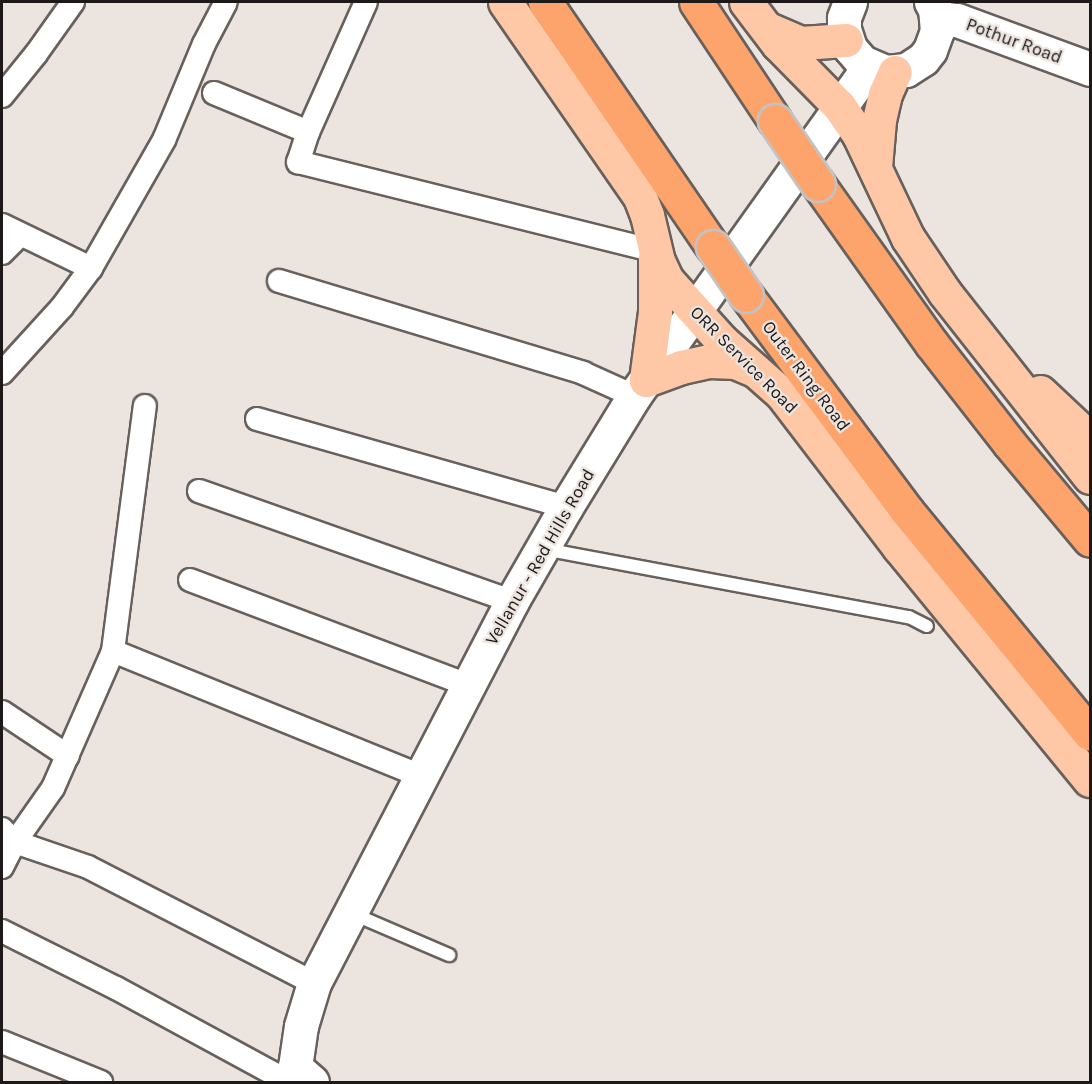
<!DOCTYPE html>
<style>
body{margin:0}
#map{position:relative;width:1092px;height:1084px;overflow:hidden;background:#ece4df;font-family:Karla,sans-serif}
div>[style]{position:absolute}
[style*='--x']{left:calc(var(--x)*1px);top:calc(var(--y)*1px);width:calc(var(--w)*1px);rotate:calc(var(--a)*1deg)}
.roads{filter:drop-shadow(2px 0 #67605c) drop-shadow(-2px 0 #67605c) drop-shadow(0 2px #67605c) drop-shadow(0 -2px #67605c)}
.lane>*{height:12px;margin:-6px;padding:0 6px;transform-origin:6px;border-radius:6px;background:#fff}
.street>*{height:22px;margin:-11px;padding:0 11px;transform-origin:11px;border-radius:11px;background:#fff}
.secondary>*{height:33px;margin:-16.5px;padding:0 16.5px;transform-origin:16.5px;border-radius:16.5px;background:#fff}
.primary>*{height:33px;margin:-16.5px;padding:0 16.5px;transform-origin:16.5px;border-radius:16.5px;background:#fec8a7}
.highway>*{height:33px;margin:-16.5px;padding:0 16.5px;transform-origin:16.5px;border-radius:16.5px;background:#fda36c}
.bridges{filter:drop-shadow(2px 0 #c4c3c3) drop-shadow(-2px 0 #c4c3c3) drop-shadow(0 2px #c4c3c3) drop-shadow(0 -2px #c4c3c3)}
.highway-bridge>*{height:33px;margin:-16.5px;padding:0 16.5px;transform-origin:16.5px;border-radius:16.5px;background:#fda36c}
span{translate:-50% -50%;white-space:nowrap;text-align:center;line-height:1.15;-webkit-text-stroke:4.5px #ece4df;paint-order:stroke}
.street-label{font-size:18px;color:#1c1918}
.frame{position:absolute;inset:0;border:3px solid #1c1918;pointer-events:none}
</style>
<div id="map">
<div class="roads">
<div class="lane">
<i style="--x:544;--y:549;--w:371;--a:10.6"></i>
<i style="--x:909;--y:617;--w:20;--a:27"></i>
<i style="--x:351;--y:913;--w:107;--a:23.2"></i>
</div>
<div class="street">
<i style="--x:366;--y:2;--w:142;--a:114"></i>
<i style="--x:308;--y:132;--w:32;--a:108"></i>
<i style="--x:298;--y:162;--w:368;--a:14"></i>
<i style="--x:214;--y:93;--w:102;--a:22.5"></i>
<i style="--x:2;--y:96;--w:54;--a:-51"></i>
<i style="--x:36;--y:54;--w:64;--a:-54.6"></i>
<i style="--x:2;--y:225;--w:99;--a:25.8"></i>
<i style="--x:2;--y:253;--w:24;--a:-45"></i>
<i style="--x:279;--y:281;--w:318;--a:16.8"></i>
<i style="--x:583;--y:373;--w:56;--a:24.3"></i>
<i style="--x:2;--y:373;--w:89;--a:-47.7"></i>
<i style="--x:62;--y:307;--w:49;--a:-53.4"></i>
<i style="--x:91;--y:268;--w:147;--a:-60.3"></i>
<i style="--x:164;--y:140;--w:104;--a:-67.4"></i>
<i style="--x:204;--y:44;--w:47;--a:-62.4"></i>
<i style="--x:257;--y:419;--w:321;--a:15.9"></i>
<i style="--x:199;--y:491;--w:332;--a:19.4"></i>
<i style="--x:190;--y:580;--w:297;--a:20.7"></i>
<i style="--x:113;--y:651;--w:332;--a:22.1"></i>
<i style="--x:2;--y:712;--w:79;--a:33.7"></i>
<i style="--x:2;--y:829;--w:18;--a:45"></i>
<i style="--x:15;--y:842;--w:77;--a:18.9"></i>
<i style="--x:88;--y:867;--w:254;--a:27.2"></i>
<i style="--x:2;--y:867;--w:28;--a:-63"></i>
<i style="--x:15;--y:842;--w:66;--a:-54.9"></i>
<i style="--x:53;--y:788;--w:150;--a:-66.3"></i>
<i style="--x:113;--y:651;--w:247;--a:-82.6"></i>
<i style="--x:2;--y:931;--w:127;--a:26.6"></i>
<i style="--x:116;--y:988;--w:187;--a:28.5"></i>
<i style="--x:2;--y:1042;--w:107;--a:22"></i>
</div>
<div class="secondary">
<i style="--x:850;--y:2;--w:17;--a:111"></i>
<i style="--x:844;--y:18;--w:11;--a:90"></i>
<i style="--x:844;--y:29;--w:20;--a:72"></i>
<i style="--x:850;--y:48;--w:18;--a:49"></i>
<i style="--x:862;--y:62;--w:26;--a:23"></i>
<i style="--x:886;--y:72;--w:20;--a:-6"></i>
<i style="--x:906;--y:70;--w:20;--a:-33"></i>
<i style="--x:923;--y:59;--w:11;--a:-52"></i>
<i style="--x:930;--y:50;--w:20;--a:-70"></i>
<i style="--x:937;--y:31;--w:22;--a:-95"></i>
<i style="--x:935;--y:9;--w:8;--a:-120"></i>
<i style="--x:937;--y:18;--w:20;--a:6"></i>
<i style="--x:957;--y:20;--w:142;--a:20.2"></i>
<i style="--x:312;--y:1082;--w:23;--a:-139"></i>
<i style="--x:295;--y:1067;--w:41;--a:-81.7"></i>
<i style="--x:301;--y:1026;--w:45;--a:-73.2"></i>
<i style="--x:314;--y:983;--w:430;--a:-62.6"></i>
<i style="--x:512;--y:601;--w:108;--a:-60.1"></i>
<i style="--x:566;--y:507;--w:130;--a:-58.5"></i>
<i style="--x:634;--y:396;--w:404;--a:-54.5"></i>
</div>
<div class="primary">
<i style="--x:505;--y:2;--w:237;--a:55.3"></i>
<i style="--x:640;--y:197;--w:19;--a:69"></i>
<i style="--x:647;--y:215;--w:47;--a:76.6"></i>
<i style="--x:658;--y:261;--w:21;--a:65"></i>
<i style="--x:667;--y:280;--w:82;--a:48"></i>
<i style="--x:722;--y:341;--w:80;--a:41.5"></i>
<i style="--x:782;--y:394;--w:193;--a:52.6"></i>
<i style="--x:899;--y:547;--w:301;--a:50.7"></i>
<i style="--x:746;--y:2;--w:53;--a:52.7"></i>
<i style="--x:778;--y:44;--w:87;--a:45.5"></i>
<i style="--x:839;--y:106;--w:35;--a:55"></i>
<i style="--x:859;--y:135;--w:114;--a:64.6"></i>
<i style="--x:908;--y:238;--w:66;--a:56.1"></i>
<i style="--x:945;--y:293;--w:234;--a:51.8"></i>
<i style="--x:768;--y:29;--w:36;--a:23"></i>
<i style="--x:801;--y:43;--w:45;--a:-3.8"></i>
<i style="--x:875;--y:167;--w:47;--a:-85.1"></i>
<i style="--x:879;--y:120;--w:27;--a:-77"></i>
<i style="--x:885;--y:94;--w:24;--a:-66"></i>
<i style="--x:646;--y:380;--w:69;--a:-82.5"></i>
<i style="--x:655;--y:312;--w:55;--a:-90"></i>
<i style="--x:646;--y:380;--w:37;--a:-20"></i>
<i style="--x:681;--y:367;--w:29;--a:-12"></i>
<i style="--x:709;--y:361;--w:26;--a:2"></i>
<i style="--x:735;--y:362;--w:21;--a:23"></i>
<i style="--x:1040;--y:392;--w:69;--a:43.2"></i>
</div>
<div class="highway">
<i style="--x:545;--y:2;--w:297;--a:55.6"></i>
<i style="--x:696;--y:2;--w:143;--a:56.4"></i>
<i style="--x:818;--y:184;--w:195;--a:54.6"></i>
<i style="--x:931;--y:343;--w:127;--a:52"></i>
<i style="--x:1009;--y:443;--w:126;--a:50.1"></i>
<i style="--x:746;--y:295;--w:269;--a:53.3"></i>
<i style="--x:907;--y:511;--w:288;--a:50.6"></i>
</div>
</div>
<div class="bridges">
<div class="highway-bridge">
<i style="--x:775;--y:121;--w:76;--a:55.7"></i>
<i style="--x:713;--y:247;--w:58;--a:55.5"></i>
</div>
</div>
<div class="street-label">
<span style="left:1014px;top:41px;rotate:20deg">Pothur Road</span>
<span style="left:744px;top:360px;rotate:45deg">ORR Service Road</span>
<span style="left:806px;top:376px;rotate:53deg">Outer Ring Road</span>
<span style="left:540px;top:557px;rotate:-60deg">Vellanur - Red Hills Road</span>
</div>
<div class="frame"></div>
</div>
